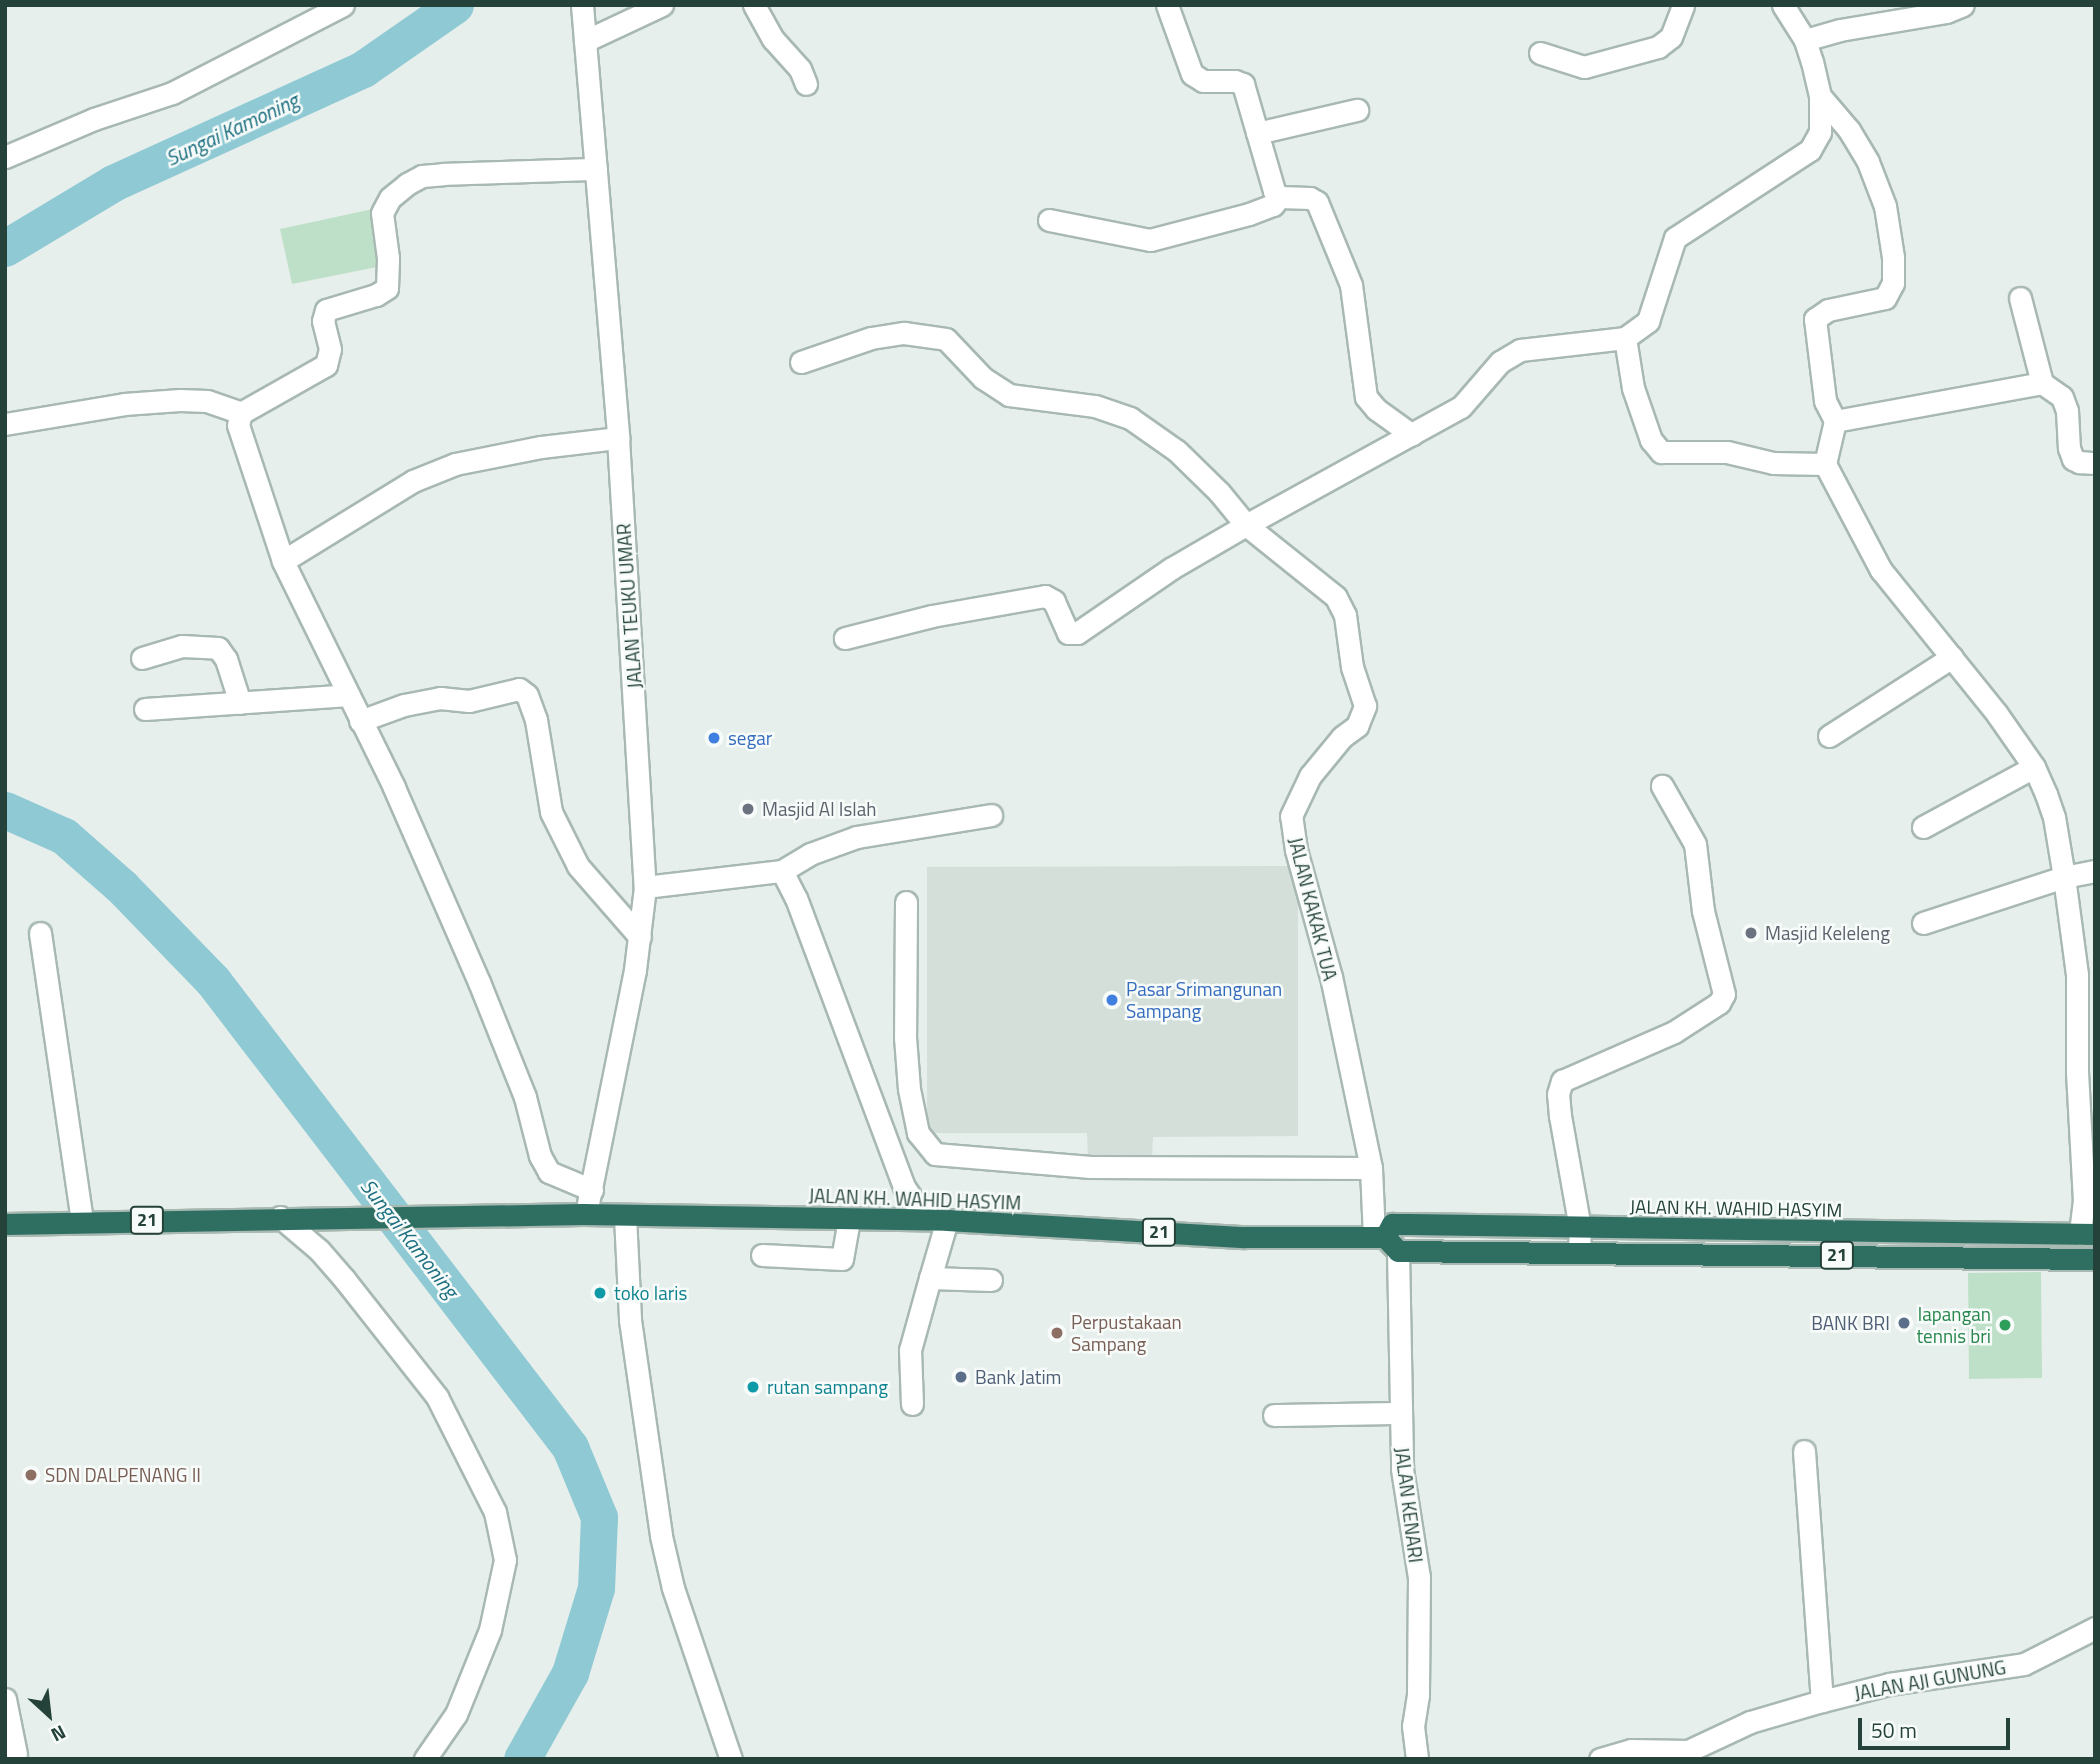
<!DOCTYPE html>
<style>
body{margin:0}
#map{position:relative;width:2100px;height:1764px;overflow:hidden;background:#e6efeb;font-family:"Titillium Web",sans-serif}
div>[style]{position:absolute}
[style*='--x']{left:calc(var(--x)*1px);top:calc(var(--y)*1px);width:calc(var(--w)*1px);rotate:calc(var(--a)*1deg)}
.built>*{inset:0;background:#d4dfda}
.green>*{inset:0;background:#bfe0c8}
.river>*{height:37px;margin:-18.5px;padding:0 18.5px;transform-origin:18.5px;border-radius:18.5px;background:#8ec9d4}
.roads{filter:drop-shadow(2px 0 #a8b8b2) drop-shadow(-2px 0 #a8b8b2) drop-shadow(0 2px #a8b8b2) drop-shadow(0 -2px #a8b8b2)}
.minor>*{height:21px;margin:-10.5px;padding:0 10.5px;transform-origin:10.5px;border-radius:10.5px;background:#fff}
.highway>*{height:21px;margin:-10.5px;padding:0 10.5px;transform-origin:10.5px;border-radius:10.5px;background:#2f6f62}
.dots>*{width:19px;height:19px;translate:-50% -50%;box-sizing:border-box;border:4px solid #f7fbf9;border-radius:50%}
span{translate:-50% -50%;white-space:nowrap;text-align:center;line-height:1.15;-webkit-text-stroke:5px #f7fbf9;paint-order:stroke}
.shield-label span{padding:2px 5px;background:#f7fbf9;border:2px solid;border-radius:5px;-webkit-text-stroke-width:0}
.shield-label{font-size:18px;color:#24423a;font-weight:700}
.street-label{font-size:19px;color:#24423a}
.shop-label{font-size:19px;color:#366cbe}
.left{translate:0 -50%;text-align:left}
.worship-label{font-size:19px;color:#5b616d}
.culture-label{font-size:19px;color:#0d838f}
.leisure-label{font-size:19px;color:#27864d}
.right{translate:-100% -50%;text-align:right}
.education-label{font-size:19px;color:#785e54}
.service-label{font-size:19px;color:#4e5e75}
.water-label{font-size:21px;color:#1c6f80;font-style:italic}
.frame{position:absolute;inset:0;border:7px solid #24423a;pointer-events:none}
.north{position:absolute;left:14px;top:1680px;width:70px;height:70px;-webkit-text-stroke:5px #f7fbf9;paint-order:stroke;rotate:153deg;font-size:19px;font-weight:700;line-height:28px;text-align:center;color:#24423a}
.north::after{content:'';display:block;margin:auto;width:24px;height:32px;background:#24423a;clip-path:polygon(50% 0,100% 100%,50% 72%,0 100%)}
.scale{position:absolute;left:1858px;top:1718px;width:152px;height:32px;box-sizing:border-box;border:4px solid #24423a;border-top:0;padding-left:9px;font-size:21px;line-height:24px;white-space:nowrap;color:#24423a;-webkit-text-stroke:5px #f7fbf9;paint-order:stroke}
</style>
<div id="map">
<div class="built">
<i style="clip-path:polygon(1298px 866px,1298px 1136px,1153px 1137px,1152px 1160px,1088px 1160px,1087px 1133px,927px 1133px,927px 867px)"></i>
</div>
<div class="green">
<i style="clip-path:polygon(373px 209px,382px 266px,292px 284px,280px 229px)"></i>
<i style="clip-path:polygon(2041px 1272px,2042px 1378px,1969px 1379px,1968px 1273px)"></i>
</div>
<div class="river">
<i style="--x:5;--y:248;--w:126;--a:-31"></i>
<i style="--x:113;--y:183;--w:275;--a:-24.5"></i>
<i style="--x:363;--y:69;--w:112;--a:-34.8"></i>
<i style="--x:5;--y:810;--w:64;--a:23.8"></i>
<i style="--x:64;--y:836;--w:77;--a:41.3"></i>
<i style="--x:122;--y:887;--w:131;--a:45.9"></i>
<i style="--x:213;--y:981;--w:587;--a:52.54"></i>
<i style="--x:570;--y:1447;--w:76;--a:67.5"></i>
<i style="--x:599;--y:1517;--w:71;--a:92.4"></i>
<i style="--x:596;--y:1588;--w:89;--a:107"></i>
<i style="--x:570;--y:1673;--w:98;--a:119.2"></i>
</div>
<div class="roads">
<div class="minor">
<i style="--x:582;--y:5;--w:434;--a:85.2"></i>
<i style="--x:618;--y:438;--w:450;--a:86.6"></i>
<i style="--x:645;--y:887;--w:84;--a:96.9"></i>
<i style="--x:635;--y:970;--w:238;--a:101.4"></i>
<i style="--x:754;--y:5;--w:39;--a:61"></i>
<i style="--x:773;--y:39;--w:40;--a:48"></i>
<i style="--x:800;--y:69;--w:16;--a:68"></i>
<i style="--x:1167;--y:5;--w:73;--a:70.1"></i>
<i style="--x:1192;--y:74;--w:13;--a:32"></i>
<i style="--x:1203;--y:81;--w:32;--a:0"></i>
<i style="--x:1235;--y:81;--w:9;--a:21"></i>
<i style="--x:1243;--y:84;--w:111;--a:73.8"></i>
<i style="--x:1274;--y:191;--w:8;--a:50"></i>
<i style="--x:1279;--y:197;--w:31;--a:2"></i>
<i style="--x:1310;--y:198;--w:8;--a:30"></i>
<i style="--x:1317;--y:202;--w:90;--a:67.7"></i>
<i style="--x:1351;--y:285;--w:113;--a:82.4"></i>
<i style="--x:1366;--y:397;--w:16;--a:50"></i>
<i style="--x:1376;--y:409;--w:44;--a:35.8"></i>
<i style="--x:1805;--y:40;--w:36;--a:-16"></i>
<i style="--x:1840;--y:30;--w:108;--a:-9.6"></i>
<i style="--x:1946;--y:12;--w:18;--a:-22"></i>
<i style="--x:585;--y:41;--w:85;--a:-25.1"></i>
<i style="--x:1540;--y:53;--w:46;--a:17.7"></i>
<i style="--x:1584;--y:67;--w:77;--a:-15.1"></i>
<i style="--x:1658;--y:47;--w:16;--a:-38"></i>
<i style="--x:1671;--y:37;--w:34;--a:-69"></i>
<i style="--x:1820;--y:96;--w:45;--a:49.5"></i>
<i style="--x:1849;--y:130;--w:37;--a:59"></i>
<i style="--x:1868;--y:162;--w:47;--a:68.9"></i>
<i style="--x:1885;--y:206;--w:52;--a:81.1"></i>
<i style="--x:1893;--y:257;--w:26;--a:90"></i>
<i style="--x:1893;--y:283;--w:17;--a:118"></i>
<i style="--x:1885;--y:298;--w:58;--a:168.1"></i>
<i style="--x:1828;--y:310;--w:16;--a:145"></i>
<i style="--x:1815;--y:319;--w:83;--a:83"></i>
<i style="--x:1825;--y:401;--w:22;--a:63"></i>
<i style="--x:1835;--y:421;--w:44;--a:103.1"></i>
<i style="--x:1825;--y:464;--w:120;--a:62.2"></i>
<i style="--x:1881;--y:570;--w:185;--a:51.1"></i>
<i style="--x:1997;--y:714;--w:65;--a:55.1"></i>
<i style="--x:2034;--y:767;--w:30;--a:66"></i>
<i style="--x:2046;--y:794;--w:24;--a:71"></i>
<i style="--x:2054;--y:817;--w:61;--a:80.5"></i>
<i style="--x:2064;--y:877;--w:98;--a:82.4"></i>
<i style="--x:2077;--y:974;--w:98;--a:90"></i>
<i style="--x:2077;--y:1072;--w:128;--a:86.9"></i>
<i style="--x:2084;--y:1200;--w:34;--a:97"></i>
<i style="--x:1257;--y:133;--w:103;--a:-13"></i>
<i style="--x:5;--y:157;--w:97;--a:-23.1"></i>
<i style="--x:94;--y:119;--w:82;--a:-18.4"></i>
<i style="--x:172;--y:93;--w:192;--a:-27.2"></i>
<i style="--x:1049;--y:220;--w:103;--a:11.2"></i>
<i style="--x:1150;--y:240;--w:102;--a:-14.7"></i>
<i style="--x:1249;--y:214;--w:26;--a:-21"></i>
<i style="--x:1273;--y:205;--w:10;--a:-53"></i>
<i style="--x:2020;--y:298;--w:88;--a:75.5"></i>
<i style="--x:1625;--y:338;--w:51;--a:80.9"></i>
<i style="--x:1633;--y:388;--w:55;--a:70.9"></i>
<i style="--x:1651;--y:440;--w:16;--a:50"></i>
<i style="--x:1661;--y:452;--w:66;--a:0"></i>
<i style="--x:1727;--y:452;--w:47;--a:13.4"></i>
<i style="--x:1773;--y:463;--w:52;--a:1.1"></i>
<i style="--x:801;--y:362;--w:74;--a:-18.9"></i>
<i style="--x:871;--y:338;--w:33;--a:-9"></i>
<i style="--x:904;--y:333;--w:42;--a:8.1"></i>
<i style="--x:946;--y:339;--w:54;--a:46.5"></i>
<i style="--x:983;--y:378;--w:31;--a:33"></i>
<i style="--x:1009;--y:395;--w:87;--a:7.3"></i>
<i style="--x:1095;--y:406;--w:37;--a:19"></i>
<i style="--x:1130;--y:418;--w:57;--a:35.1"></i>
<i style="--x:1177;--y:451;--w:59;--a:44.3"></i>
<i style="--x:1219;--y:492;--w:43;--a:50.7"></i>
<i style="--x:1246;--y:525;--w:86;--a:149.8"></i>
<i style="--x:1172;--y:568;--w:115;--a:145.6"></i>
<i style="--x:1077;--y:633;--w:9;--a:180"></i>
<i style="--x:1068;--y:633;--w:35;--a:-114"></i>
<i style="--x:1054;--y:601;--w:10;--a:-151"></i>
<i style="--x:1045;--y:596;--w:115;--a:170"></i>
<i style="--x:932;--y:616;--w:90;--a:165.8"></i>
<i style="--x:1835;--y:421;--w:210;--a:-10.4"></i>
<i style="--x:2042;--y:383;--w:24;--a:35"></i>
<i style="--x:2062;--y:397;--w:15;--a:70"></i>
<i style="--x:2067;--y:411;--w:37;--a:87"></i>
<i style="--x:2069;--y:448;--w:12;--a:70"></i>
<i style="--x:2073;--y:459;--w:7;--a:27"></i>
<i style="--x:2079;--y:462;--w:16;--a:4"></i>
<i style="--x:5;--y:424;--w:121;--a:-9.5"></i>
<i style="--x:124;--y:404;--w:56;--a:-4.1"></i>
<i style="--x:180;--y:400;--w:27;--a:2"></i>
<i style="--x:207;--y:401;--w:36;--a:19"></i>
<i style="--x:283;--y:561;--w:153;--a:-31.6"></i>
<i style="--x:413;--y:481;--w:45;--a:-22"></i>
<i style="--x:455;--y:464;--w:88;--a:-11.2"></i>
<i style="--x:541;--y:447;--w:78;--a:-6.7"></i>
<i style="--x:142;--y:658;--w:42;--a:-16.7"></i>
<i style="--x:182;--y:646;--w:36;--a:3"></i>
<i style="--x:218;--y:648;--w:14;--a:54"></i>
<i style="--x:226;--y:659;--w:46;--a:72.3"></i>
<i style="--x:145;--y:709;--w:204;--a:-3.9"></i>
<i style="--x:360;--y:721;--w:47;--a:-20"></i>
<i style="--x:404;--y:705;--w:37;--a:-11"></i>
<i style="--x:440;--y:698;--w:29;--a:6"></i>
<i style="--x:469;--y:701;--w:51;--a:-13.5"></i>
<i style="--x:519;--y:689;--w:10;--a:37"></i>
<i style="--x:527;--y:695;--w:27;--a:70"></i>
<i style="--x:536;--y:720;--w:93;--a:80.7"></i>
<i style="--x:551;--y:812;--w:60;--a:63.4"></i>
<i style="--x:578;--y:866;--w:94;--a:48.9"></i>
<i style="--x:1829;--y:736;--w:146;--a:-32.7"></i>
<i style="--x:1923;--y:827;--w:126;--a:-28.4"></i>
<i style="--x:782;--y:871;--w:30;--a:63"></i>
<i style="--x:796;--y:898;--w:309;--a:69.5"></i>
<i style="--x:904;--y:1187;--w:21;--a:55"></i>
<i style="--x:916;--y:1204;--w:23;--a:43"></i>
<i style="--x:645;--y:887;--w:138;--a:-6.7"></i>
<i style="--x:782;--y:871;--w:33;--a:-31"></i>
<i style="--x:810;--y:854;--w:50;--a:-19.9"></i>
<i style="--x:857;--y:837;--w:136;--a:-9.3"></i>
<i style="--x:906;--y:902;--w:135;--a:90.4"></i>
<i style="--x:905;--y:1037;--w:52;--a:85.6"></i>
<i style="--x:909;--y:1089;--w:45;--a:78.4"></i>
<i style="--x:918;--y:1133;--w:27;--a:51"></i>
<i style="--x:935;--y:1154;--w:156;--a:4.8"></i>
<i style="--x:1090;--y:1167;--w:281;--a:0.2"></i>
<i style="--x:1923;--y:923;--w:148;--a:-18.1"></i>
<i style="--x:2064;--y:877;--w:32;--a:-11"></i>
<i style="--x:40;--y:933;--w:292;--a:81.7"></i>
<i style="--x:592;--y:1190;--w:47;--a:-157.3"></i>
<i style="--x:549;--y:1172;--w:18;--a:-119"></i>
<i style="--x:540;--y:1156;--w:61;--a:-104.3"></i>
<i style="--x:525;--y:1097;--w:124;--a:-111.8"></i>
<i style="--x:479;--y:982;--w:213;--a:-113.6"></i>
<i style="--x:394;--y:787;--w:252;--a:-116.2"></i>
<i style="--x:283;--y:561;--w:143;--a:-108.3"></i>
<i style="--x:238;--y:425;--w:12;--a:-76"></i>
<i style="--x:241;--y:413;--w:98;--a:-29.5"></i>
<i style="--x:326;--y:365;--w:16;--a:-76"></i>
<i style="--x:330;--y:349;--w:29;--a:-104"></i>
<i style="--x:323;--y:321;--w:11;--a:-75"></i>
<i style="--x:326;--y:310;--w:52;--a:-16.7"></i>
<i style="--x:376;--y:295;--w:13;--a:-32"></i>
<i style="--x:387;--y:288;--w:30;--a:-88"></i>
<i style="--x:388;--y:258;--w:45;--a:-97.6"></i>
<i style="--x:382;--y:213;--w:17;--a:-62"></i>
<i style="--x:390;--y:198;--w:22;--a:-39"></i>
<i style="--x:407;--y:184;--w:17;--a:-28"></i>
<i style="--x:422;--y:176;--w:21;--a:-5"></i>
<i style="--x:443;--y:174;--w:153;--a:-1.9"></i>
<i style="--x:625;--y:1216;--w:104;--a:87.2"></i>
<i style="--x:630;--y:1320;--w:218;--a:81.8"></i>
<i style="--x:661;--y:1536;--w:53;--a:77"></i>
<i style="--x:673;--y:1588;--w:181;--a:71.3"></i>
<i style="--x:280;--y:1217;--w:51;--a:40.2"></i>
<i style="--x:319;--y:1250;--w:40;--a:49"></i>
<i style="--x:345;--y:1280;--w:149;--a:51.8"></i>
<i style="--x:437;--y:1397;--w:129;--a:63.2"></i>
<i style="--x:495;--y:1512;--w:49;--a:78.2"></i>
<i style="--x:505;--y:1560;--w:72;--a:102.1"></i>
<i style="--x:490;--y:1630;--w:91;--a:112"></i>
<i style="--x:456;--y:1714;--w:55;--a:124.6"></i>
<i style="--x:947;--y:1220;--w:60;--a:106.3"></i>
<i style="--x:930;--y:1278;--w:61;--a:1.9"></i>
<i style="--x:1374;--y:1237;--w:69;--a:-92.5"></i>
<i style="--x:1371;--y:1168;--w:195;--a:-101.8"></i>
<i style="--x:1331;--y:977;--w:132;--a:-105.4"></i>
<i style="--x:1296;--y:850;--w:34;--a:-98"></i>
<i style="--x:1291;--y:816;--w:44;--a:-64.6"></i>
<i style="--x:1310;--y:776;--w:50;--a:-50.6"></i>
<i style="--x:1342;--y:737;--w:19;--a:-36"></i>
<i style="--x:1357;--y:726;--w:22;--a:-68"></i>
<i style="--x:1365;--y:706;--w:41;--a:-108.4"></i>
<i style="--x:1352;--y:667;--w:52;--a:-97.7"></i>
<i style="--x:1345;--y:615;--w:20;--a:-117"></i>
<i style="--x:1336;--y:597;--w:115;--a:-141.3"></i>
<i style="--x:1246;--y:525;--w:245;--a:-28.8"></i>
<i style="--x:1461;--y:407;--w:60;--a:-49.1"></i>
<i style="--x:1500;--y:362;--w:23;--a:-31"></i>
<i style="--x:1520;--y:350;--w:106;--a:-6.5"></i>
<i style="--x:1625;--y:338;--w:29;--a:-36"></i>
<i style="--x:1648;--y:321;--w:87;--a:-72"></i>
<i style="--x:1675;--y:238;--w:161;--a:-33.1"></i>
<i style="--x:1810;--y:150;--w:21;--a:-61"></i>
<i style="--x:1820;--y:132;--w:36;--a:-90"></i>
<i style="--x:1820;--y:96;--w:35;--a:-103"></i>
<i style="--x:1812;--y:62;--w:23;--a:-108"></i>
<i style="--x:1805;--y:40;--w:41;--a:-122.2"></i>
<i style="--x:1398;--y:1251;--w:218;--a:88.9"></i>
<i style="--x:1402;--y:1469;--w:109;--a:81.1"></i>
<i style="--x:1419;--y:1577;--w:118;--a:90.5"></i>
<i style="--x:1418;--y:1695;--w:31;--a:99"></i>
<i style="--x:1413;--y:1726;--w:33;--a:83"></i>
<i style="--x:1579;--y:1253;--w:25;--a:-88"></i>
<i style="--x:1580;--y:1228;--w:114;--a:-100.1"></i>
<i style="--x:1560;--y:1116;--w:22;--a:-95"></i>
<i style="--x:1558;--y:1094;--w:14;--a:-73"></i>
<i style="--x:1562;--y:1081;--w:122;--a:-23.6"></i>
<i style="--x:1674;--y:1032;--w:54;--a:-32.8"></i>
<i style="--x:1719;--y:1003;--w:10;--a:-61"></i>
<i style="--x:1724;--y:994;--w:86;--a:-104.2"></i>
<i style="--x:1703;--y:911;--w:67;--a:-96.8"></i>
<i style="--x:1695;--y:844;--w:67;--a:-119.6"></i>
<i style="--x:762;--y:1255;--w:80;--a:2.9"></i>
<i style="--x:842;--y:1259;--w:40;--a:-80"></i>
<i style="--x:912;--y:1404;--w:54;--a:-92.1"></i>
<i style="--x:910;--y:1350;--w:75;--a:-74.5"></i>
<i style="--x:1274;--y:1415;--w:125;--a:-0.9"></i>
<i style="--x:1804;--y:1451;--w:251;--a:85.9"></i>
<i style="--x:5;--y:1699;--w:56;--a:78.7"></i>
<i style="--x:1600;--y:1759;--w:32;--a:-16"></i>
<i style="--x:1631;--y:1750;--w:57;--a:1"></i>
<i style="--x:1688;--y:1751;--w:68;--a:-25.1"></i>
<i style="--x:1750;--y:1722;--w:75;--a:-16.3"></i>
<i style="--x:1822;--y:1701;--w:69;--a:-14.2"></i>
<i style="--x:1889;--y:1684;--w:136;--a:-8.4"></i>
<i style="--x:2024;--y:1664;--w:80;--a:-26.9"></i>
</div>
<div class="highway">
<i style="--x:5;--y:1224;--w:578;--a:-0.99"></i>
<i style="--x:583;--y:1214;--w:364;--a:0.9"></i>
<i style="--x:947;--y:1220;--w:298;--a:3.3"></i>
<i style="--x:1245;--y:1237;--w:140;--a:0"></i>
<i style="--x:1385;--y:1237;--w:19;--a:47"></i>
<i style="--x:1398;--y:1251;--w:697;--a:0.66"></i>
<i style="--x:1385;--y:1237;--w:15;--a:-62"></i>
<i style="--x:1392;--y:1224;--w:17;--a:0"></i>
<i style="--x:1409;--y:1224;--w:686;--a:0.84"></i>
</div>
</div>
<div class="dots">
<i style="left:714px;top:738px;background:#3f7fe0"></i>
<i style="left:748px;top:809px;background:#6b7280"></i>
<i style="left:1751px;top:933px;background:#6b7280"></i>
<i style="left:1112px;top:1000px;background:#3f7fe0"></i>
<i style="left:600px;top:1293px;background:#0f9aa8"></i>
<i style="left:1904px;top:1323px;background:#5c6f8a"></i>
<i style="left:2005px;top:1325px;background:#2e9e5b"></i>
<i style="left:1057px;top:1333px;background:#8d6e63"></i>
<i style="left:961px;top:1377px;background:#5c6f8a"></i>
<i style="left:753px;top:1387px;background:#0f9aa8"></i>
<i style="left:31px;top:1475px;background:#8d6e63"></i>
</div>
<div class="shield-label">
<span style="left:147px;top:1220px">21</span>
<span style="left:1159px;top:1232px">21</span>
<span style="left:1837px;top:1255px">21</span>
</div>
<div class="street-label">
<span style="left:629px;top:606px;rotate:-94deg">JALAN TEUKU UMAR</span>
<span style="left:1313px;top:909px;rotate:76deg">JALAN KAKAK TUA</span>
<span style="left:915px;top:1199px;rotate:2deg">JALAN KH. WAHID HASYIM</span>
<span style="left:1736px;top:1208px;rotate:1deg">JALAN KH. WAHID HASYIM</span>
<span style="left:1409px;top:1505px;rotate:83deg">JALAN KENARI</span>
<span style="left:1930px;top:1680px;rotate:-10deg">JALAN AJI GUNUNG</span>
</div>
<div class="shop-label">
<span class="left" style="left:728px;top:738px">segar</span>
<span class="left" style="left:1126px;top:1000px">Pasar Srimangunan<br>Sampang</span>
</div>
<div class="worship-label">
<span class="left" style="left:762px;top:809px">Masjid Al Islah</span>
<span class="left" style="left:1765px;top:933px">Masjid Keleleng</span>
</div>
<div class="culture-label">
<span class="left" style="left:614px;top:1293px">toko laris</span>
<span class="left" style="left:767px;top:1387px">rutan sampang</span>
</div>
<div class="leisure-label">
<span class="right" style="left:1991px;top:1325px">lapangan<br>tennis bri</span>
</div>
<div class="education-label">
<span class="left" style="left:1071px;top:1333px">Perpustakaan<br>Sampang</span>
<span class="left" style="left:45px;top:1475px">SDN DALPENANG II</span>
</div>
<div class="service-label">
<span class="right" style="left:1890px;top:1323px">BANK BRI</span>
<span class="left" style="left:975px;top:1377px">Bank Jatim</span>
</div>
<div class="water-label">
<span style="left:232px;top:129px;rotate:-25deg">Sungai Kamoning</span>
<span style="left:410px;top:1238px;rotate:52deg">Sungai Kamoning</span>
</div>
<div class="frame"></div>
<div class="north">N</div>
<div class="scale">50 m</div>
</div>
